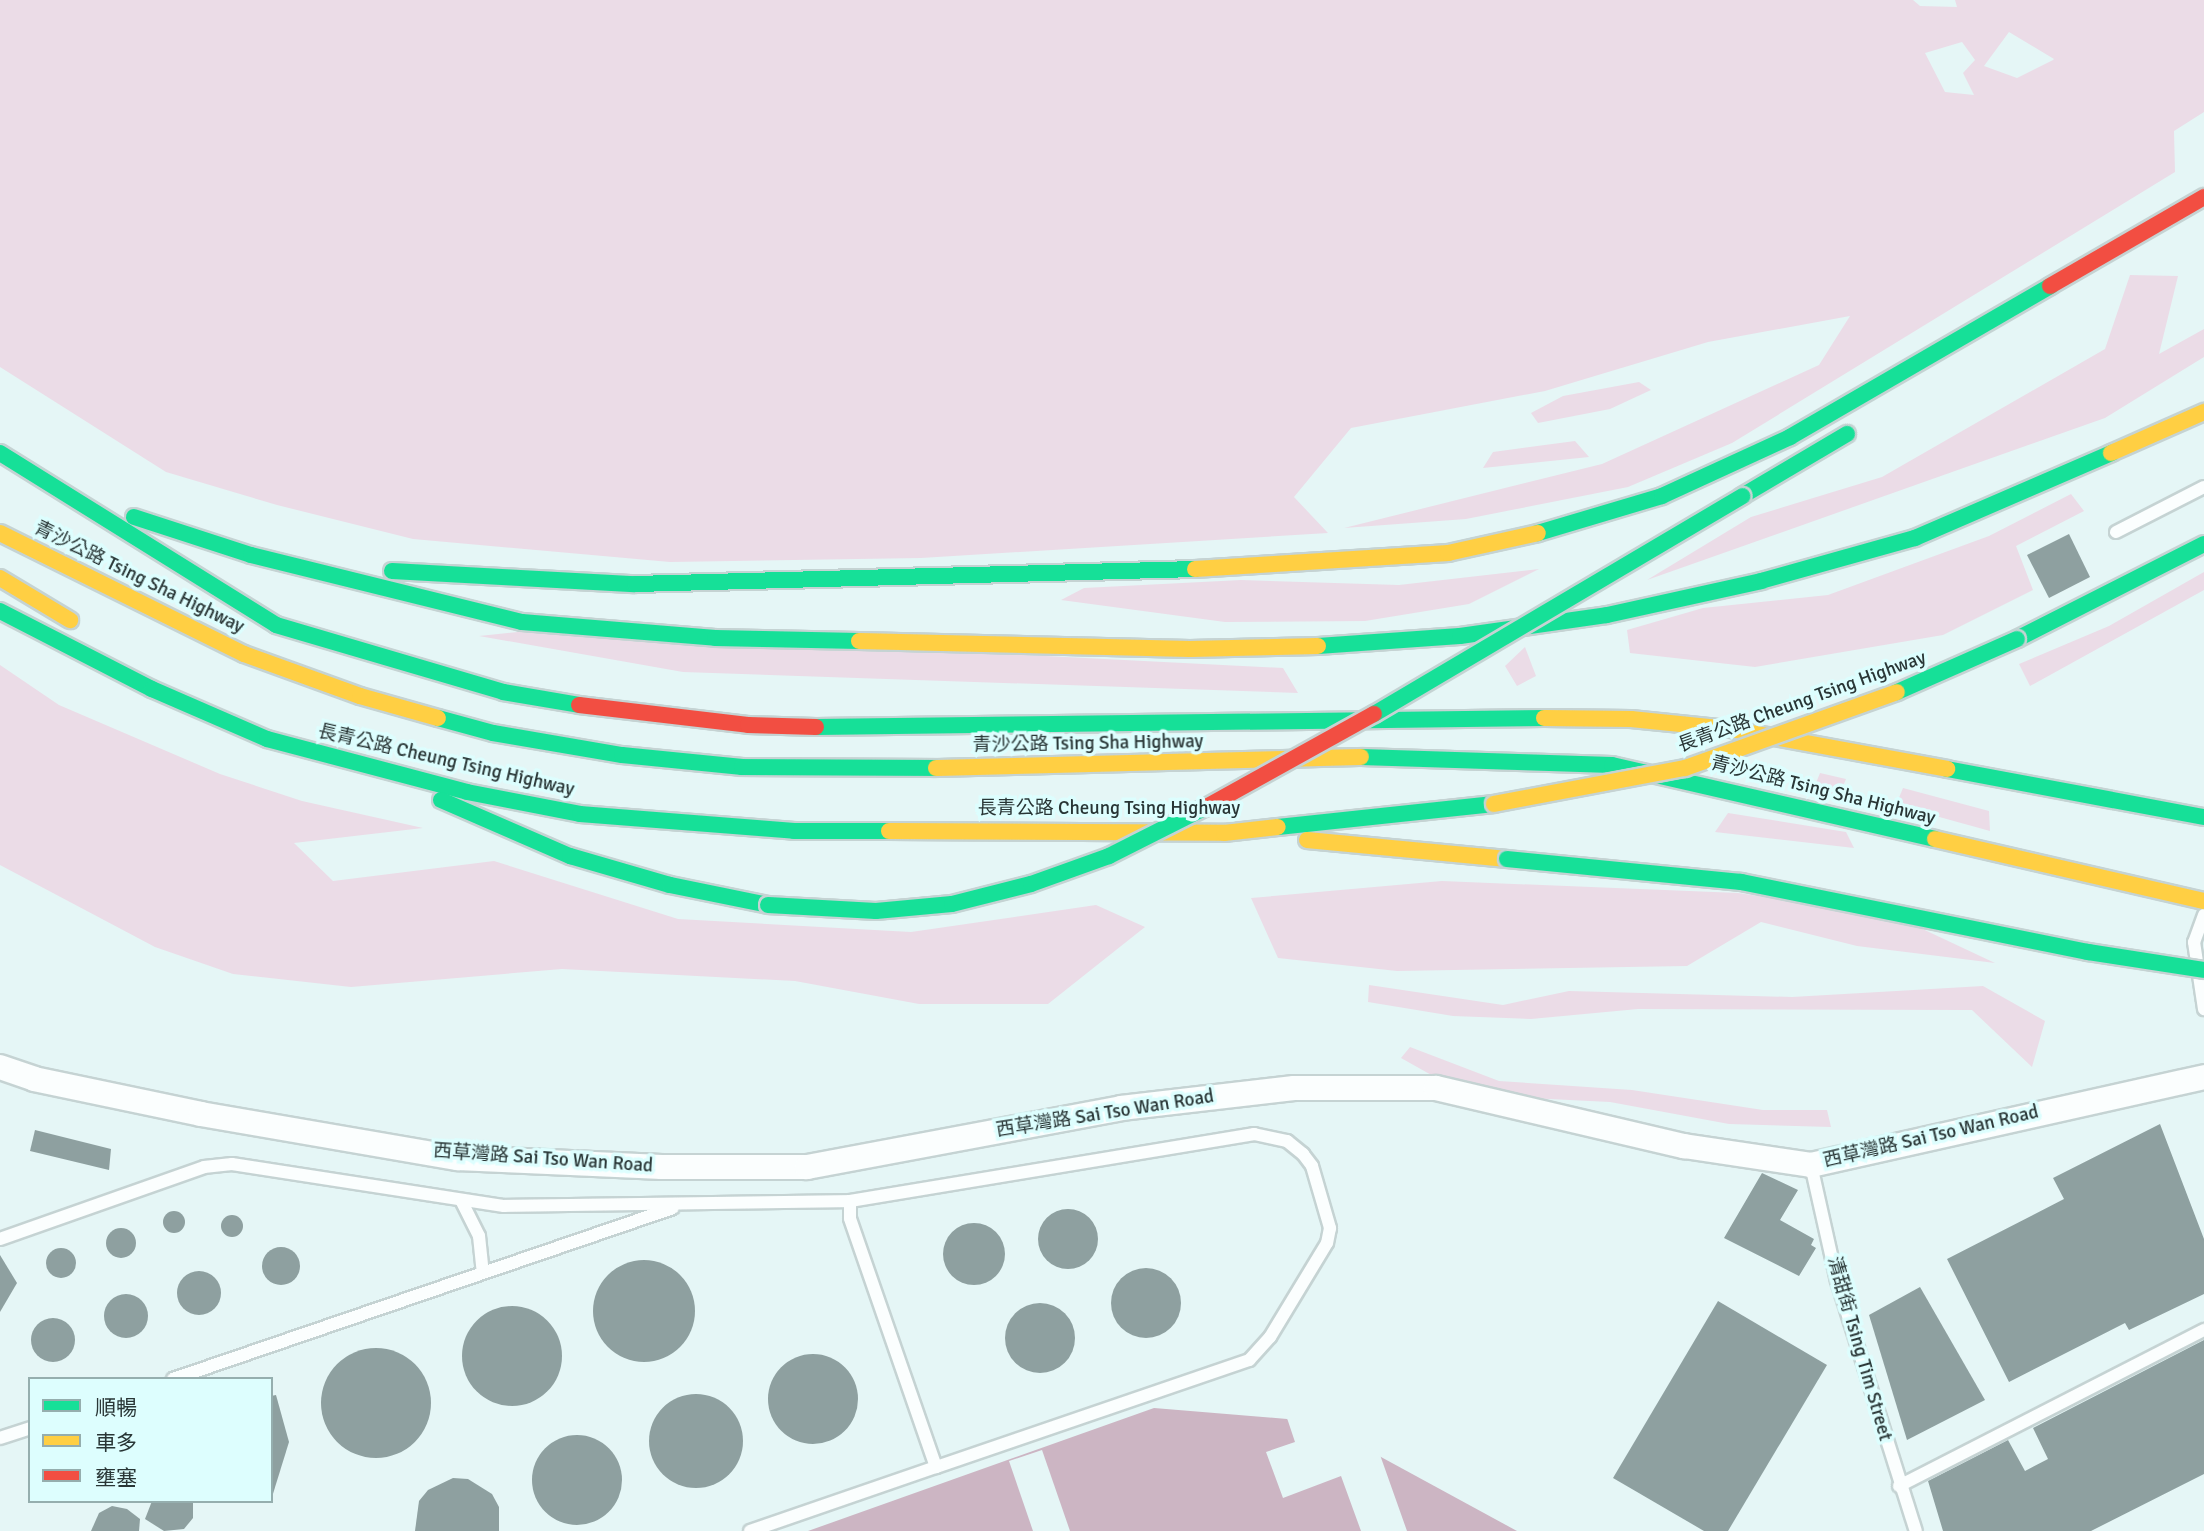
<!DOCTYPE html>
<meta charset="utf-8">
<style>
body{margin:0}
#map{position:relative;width:2204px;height:1531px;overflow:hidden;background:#e5f6f6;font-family:Signika,"Noto Sans TC",sans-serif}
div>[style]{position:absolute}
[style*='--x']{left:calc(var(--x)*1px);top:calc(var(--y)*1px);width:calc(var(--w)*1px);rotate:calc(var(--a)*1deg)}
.green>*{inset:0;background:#ebdce7}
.water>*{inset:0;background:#ccb5c3}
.pier>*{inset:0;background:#e5f6f6}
.building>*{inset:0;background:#8ea0a0}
.round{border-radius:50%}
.roads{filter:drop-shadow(2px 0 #c5d3d3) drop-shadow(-2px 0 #c5d3d3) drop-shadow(0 2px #c5d3d3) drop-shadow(0 -2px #c5d3d3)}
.lane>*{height:12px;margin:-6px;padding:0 6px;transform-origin:6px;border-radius:6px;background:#fbfefe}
.street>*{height:24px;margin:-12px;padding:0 12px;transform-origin:12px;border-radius:12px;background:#fbfefe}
.fast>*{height:16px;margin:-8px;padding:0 8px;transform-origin:8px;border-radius:8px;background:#16e098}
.slow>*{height:16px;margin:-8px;padding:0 8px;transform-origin:8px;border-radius:8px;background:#ffcf43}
.jam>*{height:16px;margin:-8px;padding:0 8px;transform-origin:8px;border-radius:8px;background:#f24e42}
.bridges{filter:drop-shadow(2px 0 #c5d3d3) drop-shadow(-2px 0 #c5d3d3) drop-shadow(0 2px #c5d3d3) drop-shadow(0 -2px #c5d3d3)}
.fast-bridge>*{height:16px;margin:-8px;padding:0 8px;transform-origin:8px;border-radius:8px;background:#16e098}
.slow-bridge>*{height:16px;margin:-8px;padding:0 8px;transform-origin:8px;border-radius:8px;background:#ffcf43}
.jam-bridge>*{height:16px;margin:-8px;padding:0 8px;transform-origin:8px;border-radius:8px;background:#f24e42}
span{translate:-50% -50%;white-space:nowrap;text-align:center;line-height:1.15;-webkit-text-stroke:7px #ddfefe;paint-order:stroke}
.street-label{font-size:19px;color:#293636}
.legend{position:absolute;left:28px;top:1377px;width:245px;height:126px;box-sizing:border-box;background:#ddfefe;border:2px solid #95aeae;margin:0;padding:9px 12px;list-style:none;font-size:21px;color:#293636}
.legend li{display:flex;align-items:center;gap:14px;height:35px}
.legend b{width:35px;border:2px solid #95aeae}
</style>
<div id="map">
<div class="green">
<i style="clip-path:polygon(evenodd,0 0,1913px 0,1920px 6px,1957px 7px,1955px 0,2204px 0,2204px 112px,2174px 131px,2175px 172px,1732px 443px,1628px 487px,1466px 519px,1344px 528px,1602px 464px,1819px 365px,1850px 316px,1708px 342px,1545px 391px,1351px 428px,1294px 497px,1328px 533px,921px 558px,670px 562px,413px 539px,277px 505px,166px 472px,0 367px,0 0,2009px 32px,2054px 59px,2053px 60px,2017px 78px,1984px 66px,2009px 32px,0 0,1962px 42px,1975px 60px,1963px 73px,1974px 95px,1945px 92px,1925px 53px,1962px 42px)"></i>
<i style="clip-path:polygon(2130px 275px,2178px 276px,2159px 354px,2204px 329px,2204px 357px,2105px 418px,1647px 580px,1751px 517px,1882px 477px,2105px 349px)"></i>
<i style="clip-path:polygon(1639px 382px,1651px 390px,1610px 409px,1538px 423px,1531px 413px,1563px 396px)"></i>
<i style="clip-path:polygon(1575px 441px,1589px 457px,1483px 468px,1493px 452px)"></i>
<i style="clip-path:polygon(2071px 494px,2084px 511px,2016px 546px,2033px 590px,1943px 635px,1755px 667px,1630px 653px,1627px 630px,1703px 608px,1828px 595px,1989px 536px)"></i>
<i style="clip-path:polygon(1539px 569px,1469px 604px,1365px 621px,1225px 622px,1061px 600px,1084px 588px,1241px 580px,1399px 585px)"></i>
<i style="clip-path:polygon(2204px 572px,2204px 590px,2030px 686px,2019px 664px,2109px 626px)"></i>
<i style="clip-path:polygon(537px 630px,1283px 668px,1298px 693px,683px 672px,479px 636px)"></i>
<i style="clip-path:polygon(1525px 647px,1536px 676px,1517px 686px,1505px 666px)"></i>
<i style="clip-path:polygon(0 665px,59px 705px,220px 774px,302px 801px,423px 828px,294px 843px,333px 881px,494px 861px,678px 919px,911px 932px,1096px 905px,1145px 927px,1048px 1004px,919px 1004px,795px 981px,562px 969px,351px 987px,233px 974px,155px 947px,0 865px)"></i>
<i style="clip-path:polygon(1820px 773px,1846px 779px,1838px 798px,1812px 793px)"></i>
<i style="clip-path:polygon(1903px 788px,1989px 811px,1990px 831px,1896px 805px)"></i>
<i style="clip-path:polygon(1728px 813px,1846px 832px,1854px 848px,1715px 832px)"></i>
<i style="clip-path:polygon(1442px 881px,1738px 893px,1897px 917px,1995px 963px,1857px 946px,1761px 922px,1687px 966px,1397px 971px,1278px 958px,1251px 898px)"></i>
<i style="clip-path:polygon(1369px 985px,1503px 1005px,1569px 991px,1792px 997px,1983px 986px,2045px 1021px,2032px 1067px,1972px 1010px,1638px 1009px,1531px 1019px,1453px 1016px,1368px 1002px)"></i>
<i style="clip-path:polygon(1410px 1047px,1499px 1081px,1632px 1090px,1763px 1110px,1827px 1110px,1831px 1127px,1729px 1124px,1610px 1102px,1467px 1095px,1401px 1058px)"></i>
</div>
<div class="water">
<i style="clip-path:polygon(1154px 1408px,1287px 1419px,1381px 1457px,1517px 1531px,808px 1531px)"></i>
</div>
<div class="pier">
<i style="clip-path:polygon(1286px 1415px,1379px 1452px,1407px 1531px,1361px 1531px,1341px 1476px,1283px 1498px,1266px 1452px,1295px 1442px)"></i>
<i style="clip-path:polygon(1042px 1450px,1070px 1531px,1033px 1531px,1009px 1461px)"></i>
</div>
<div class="building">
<i style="clip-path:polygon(2069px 534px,2090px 577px,2049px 598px,2027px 555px)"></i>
<i style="clip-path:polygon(2160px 1124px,2204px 1239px,2204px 1294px,2129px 1330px,2125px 1323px,2009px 1382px,1947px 1259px,2064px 1199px,2053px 1178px)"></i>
<i style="clip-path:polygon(35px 1130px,111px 1149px,109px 1170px,30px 1151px)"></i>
<i style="clip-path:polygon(1762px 1173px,1798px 1190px,1780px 1220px,1814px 1239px,1811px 1245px,1816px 1248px,1799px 1276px,1724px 1238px)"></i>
<i class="round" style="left:1038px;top:1209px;width:60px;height:60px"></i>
<i class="round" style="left:163px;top:1211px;width:22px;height:22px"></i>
<i class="round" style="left:221px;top:1215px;width:22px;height:22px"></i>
<i class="round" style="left:943px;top:1223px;width:62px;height:62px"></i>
<i class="round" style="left:106px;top:1228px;width:30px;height:30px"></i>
<i class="round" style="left:262px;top:1247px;width:38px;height:38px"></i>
<i class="round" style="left:46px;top:1248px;width:30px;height:30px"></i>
<i style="clip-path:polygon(0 1255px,17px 1283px,0 1312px)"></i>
<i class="round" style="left:593px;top:1260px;width:102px;height:102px"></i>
<i class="round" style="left:1111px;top:1268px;width:70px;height:70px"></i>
<i class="round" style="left:177px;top:1271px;width:44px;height:44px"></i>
<i style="clip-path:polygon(1920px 1287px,1985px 1400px,1907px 1440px,1869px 1315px)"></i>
<i class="round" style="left:104px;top:1294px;width:44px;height:44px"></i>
<i style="clip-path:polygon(1718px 1301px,1827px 1365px,1728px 1531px,1704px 1531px,1613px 1478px)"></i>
<i class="round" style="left:1005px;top:1303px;width:70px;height:70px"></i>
<i class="round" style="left:462px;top:1306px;width:100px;height:100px"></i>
<i class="round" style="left:31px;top:1318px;width:44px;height:44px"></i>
<i style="clip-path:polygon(2204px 1340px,2204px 1474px,2091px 1531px,1943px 1531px,1928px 1481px,2008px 1440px,2025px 1471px,2048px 1459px,2033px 1428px)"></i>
<i class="round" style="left:321px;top:1348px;width:110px;height:110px"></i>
<i class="round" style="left:768px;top:1354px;width:90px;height:90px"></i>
<i class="round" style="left:649px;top:1394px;width:94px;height:94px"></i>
<i style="clip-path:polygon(276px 1395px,289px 1442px,272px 1497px,271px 1396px)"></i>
<i class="round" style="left:532px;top:1435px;width:90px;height:90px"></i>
<i style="clip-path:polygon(453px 1478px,468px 1479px,492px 1494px,499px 1507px,499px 1531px,415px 1531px,419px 1501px,428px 1490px)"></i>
<i style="clip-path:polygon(152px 1501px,193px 1501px,193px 1518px,184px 1529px,164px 1531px,145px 1519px)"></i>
<i style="clip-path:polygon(112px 1506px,127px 1509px,140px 1519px,139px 1531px,91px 1531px,99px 1513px)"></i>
</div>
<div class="roads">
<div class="lane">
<i style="--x:2116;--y:532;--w:99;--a:-27.1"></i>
<i style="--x:2204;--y:915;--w:29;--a:110"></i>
<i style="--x:2194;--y:942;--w:68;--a:81.5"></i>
<i style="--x:1811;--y:1165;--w:119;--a:77.4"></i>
<i style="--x:1837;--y:1281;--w:262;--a:72.5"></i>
<i style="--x:461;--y:1200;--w:40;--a:63.4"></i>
<i style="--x:479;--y:1236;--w:36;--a:84"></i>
<i style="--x:0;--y:1239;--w:216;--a:-19.4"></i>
<i style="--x:204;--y:1167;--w:28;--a:-6"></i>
<i style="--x:232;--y:1164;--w:275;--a:8.8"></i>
<i style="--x:504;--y:1206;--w:346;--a:-0.8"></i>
<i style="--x:850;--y:1201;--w:410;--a:-9.4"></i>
<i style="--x:1254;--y:1134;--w:34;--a:12"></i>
<i style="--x:1287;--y:1141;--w:21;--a:39"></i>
<i style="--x:1303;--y:1154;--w:15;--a:53"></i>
<i style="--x:1312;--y:1166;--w:65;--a:73.8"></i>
<i style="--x:1330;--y:1228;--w:15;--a:101"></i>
<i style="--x:1327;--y:1243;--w:110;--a:121.2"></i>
<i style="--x:1270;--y:1337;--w:31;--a:132"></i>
<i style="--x:1249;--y:1360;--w:331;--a:161.1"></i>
<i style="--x:173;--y:1379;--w:528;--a:-18.88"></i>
<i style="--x:0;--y:1438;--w:32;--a:-18"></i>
<i style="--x:1899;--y:1486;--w:343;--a:-27.1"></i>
<i style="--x:750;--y:1531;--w:197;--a:-19"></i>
<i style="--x:936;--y:1467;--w:263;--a:-109.1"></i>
<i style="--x:850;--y:1218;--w:17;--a:-90"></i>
</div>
<div class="street">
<i style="--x:0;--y:1067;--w:36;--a:19"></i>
<i style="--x:34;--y:1079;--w:171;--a:11.8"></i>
<i style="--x:201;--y:1114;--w:260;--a:9.8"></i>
<i style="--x:457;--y:1158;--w:205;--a:2.5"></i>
<i style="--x:662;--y:1167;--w:145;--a:0"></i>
<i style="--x:807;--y:1167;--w:319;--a:-10.6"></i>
<i style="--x:1121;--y:1108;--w:174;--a:-6.6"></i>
<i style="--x:1294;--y:1088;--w:142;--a:0"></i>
<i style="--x:1436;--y:1088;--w:255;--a:13.2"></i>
<i style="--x:1684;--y:1146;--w:128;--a:8.5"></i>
<i style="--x:1811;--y:1165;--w:403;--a:-12.6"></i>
</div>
<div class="fast">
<i style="--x:0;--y:453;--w:325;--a:31.9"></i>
<i style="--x:276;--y:625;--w:237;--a:16.4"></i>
<i style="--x:503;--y:692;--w:77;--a:9.7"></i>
<i style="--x:1742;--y:496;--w:122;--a:-30.6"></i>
<i style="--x:134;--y:517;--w:123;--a:18"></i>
<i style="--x:251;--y:555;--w:279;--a:13.9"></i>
<i style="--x:522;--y:622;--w:194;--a:4.7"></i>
<i style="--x:715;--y:638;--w:144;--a:1.2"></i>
<i style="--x:1538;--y:533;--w:129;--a:-16.6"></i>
<i style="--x:1662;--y:496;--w:141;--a:-24.7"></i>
<i style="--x:1790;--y:437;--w:301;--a:-30.1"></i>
<i style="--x:392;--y:571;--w:243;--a:3.1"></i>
<i style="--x:635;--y:584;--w:560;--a:-1.53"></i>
<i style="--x:0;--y:611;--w:171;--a:27.2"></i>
<i style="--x:152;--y:689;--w:125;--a:23.5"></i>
<i style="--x:267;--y:739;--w:207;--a:14.8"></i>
<i style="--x:467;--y:792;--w:115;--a:11"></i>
<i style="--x:580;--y:814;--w:215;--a:4.5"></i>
<i style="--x:794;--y:831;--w:95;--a:0"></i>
<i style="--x:2017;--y:639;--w:210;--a:-26.9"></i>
<i style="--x:1318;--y:646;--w:142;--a:-4"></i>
<i style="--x:1460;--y:636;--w:148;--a:-8.1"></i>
<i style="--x:1607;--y:615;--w:158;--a:-12.4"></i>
<i style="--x:1761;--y:581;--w:160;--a:-15.6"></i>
<i style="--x:1915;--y:538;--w:214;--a:-23.4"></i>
<i style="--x:438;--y:718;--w:57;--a:15.3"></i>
<i style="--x:493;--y:733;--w:131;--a:9.7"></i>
<i style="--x:622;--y:755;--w:121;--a:5.7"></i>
<i style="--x:742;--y:767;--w:194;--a:0.3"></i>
<i style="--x:816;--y:727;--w:728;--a:-0.71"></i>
<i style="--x:1361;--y:757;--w:251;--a:1.8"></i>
<i style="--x:1612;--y:765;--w:331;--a:12.9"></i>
<i style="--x:1947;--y:769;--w:261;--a:10.6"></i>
<i style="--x:441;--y:800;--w:141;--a:23.5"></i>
<i style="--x:570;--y:856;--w:104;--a:16.2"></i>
<i style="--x:670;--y:885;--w:100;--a:11.5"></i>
<i style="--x:1278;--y:827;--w:217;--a:-6.1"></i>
</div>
<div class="slow">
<i style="--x:2111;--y:453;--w:102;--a:-23.8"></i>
<i style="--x:0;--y:533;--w:272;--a:26.4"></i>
<i style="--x:244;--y:654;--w:123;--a:19.9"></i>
<i style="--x:360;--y:696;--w:81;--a:15.8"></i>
<i style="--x:1195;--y:569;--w:254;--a:-3.6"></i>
<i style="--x:1448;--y:553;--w:92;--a:-12.5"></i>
<i style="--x:0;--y:578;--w:82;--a:31"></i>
<i style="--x:859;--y:641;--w:331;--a:1.4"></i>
<i style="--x:1190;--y:649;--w:128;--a:-1.3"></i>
<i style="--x:1544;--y:718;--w:87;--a:0.7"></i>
<i style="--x:1631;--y:719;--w:100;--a:5.8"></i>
<i style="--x:1730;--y:729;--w:221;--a:10.4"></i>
<i style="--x:936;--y:768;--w:425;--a:-1.5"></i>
<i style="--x:889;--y:831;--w:335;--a:0.3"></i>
<i style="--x:1224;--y:833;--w:54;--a:-6.3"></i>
<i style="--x:1935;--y:839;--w:276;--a:13"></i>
<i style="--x:1307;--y:840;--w:201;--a:5.4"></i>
</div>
<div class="jam">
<i style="--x:2050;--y:286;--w:178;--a:-30"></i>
<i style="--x:579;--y:705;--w:170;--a:6.7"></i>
<i style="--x:748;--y:725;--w:68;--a:1.7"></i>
</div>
</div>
<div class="bridges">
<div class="fast-bridge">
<i style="--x:1897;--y:692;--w:131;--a:-23.8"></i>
<i style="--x:1374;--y:714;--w:428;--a:-30.6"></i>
<i style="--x:1507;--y:859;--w:235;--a:5.6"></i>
<i style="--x:1741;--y:882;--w:354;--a:11.4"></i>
<i style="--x:2088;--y:952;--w:117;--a:8.8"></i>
<i style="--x:768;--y:905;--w:108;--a:3.2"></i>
<i style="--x:876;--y:911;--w:76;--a:-5.3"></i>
<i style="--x:952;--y:904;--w:81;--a:-14.2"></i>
<i style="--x:1031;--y:884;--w:83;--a:-19.7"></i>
<i style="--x:1109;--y:856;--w:109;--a:-26.8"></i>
</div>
<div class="slow-bridge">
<i style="--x:1494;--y:804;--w:194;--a:-10.7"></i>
<i style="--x:1685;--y:768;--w:225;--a:-19.7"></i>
</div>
<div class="jam-bridge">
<i style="--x:1206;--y:807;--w:192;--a:-29"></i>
</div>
</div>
<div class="street-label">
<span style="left:139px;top:578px;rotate:26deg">青沙公路 Tsing Sha Highway</span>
<span style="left:1802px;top:702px;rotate:-20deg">長青公路 Cheung Tsing Highway</span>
<span style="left:1088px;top:744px;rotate:-1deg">青沙公路 Tsing Sha Highway</span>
<span style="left:446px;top:761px;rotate:13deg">長青公路 Cheung Tsing Highway</span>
<span style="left:1823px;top:791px;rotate:14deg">青沙公路 Tsing Sha Highway</span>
<span style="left:1109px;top:809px">長青公路 Cheung Tsing Highway</span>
<span style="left:1105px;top:1114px;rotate:-9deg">西草灣路 Sai Tso Wan Road</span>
<span style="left:1931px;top:1137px;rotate:-13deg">西草灣路 Sai Tso Wan Road</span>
<span style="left:543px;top:1159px;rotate:4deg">西草灣路 Sai Tso Wan Road</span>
<span style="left:1859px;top:1349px;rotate:74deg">清甜街 Tsing Tim Street</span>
</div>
<ul class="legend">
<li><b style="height:9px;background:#16e098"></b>順暢</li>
<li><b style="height:9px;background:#ffcf43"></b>車多</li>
<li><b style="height:9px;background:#f24e42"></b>壅塞</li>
</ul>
</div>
